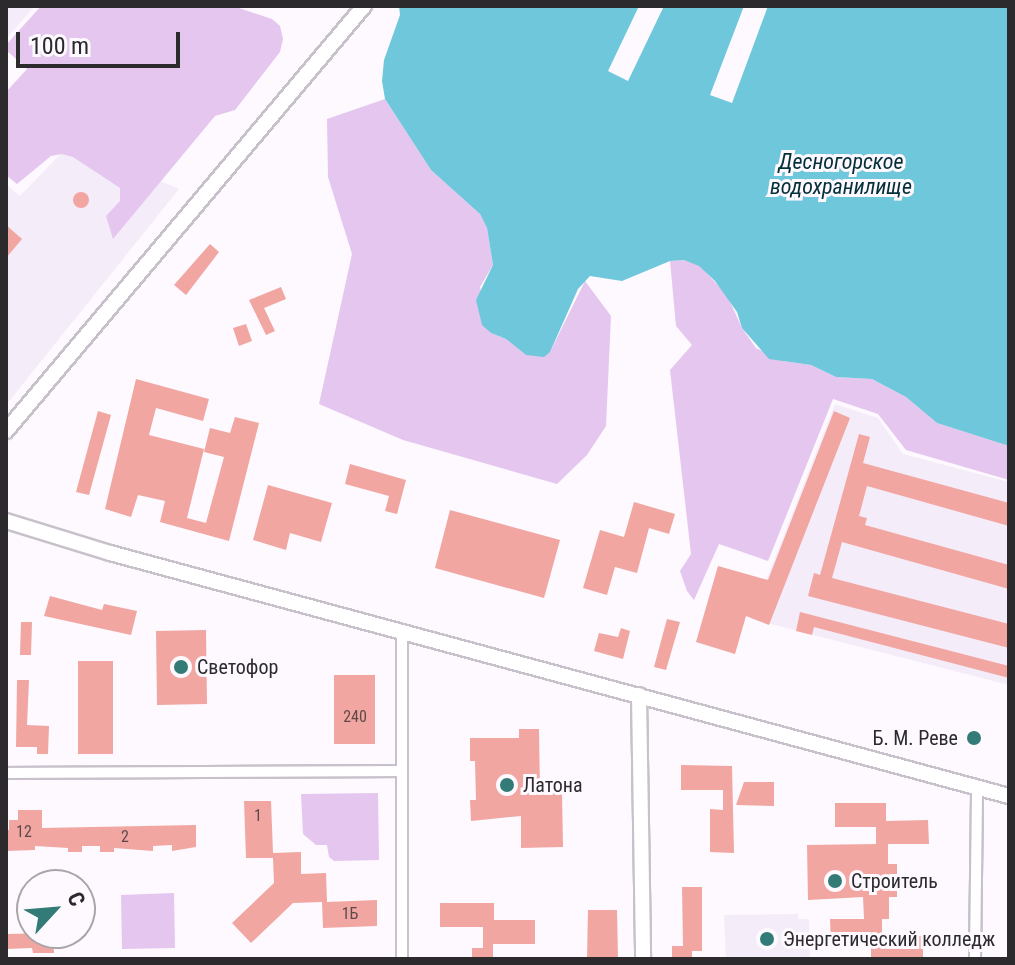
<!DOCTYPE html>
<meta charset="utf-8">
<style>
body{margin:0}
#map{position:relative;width:1015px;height:965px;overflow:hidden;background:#fdf9ff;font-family:"Roboto Condensed",sans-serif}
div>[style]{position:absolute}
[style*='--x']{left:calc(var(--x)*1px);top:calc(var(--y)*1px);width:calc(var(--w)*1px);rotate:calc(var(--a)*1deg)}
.built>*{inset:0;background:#f5ecf9}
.green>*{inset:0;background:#e4c6ef}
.water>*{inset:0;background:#6fc7db}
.pier>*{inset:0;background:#fdf9ff}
.building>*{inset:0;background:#f1a6a1}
.round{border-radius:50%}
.roads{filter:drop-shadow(2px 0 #c8c1cb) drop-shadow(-2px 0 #c8c1cb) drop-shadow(0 2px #c8c1cb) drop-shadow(0 -2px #c8c1cb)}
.street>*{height:10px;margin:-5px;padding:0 5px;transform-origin:5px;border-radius:5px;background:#fff}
.secondary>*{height:14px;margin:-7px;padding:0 7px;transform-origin:7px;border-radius:7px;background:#fff}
.dots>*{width:22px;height:22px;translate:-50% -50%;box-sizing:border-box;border:4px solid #fdf9ff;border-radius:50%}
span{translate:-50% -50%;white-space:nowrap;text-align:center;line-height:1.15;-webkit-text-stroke:6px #fdf9ff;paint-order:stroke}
.number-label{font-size:16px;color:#5d494a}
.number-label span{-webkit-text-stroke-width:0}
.poi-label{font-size:20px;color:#2c2a2d}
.left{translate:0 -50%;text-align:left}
.right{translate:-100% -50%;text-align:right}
.water-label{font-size:22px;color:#032f38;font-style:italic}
.frame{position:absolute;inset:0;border:8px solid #2c2a2d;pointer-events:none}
.north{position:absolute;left:16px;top:869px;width:80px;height:80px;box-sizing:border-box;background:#fdf9ff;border:2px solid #a9a6ab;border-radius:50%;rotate:64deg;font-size:22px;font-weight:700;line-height:32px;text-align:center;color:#2c2a2d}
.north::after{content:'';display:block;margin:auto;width:28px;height:36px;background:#327b77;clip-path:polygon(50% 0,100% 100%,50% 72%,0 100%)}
.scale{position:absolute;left:16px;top:32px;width:164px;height:36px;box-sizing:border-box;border:4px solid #2c2a2d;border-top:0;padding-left:10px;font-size:24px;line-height:28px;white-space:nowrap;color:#2c2a2d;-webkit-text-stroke:6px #fdf9ff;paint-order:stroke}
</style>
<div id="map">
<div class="built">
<i style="clip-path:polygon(6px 6px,35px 6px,6px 39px)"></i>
<i style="clip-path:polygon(72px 142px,179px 189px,6px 405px,6px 184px,20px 196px)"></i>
<i style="clip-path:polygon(835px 404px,878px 418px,903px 454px,1009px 482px,1009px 685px,751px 619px)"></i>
<i style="clip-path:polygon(798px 914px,798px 919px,809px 919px,810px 959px,726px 959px,724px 915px)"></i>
</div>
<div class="green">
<i style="clip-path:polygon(41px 6px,233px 6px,272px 19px,280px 26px,283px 39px,280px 52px,235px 110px,215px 116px,113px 239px,106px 216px,120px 201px,120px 188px,73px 157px,62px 154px,51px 156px,17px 184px,6px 175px,6px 92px,27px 69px,6px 50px,6px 45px)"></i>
<i style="clip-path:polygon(385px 99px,431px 170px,480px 214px,487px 228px,493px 265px,480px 287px,491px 333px,506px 339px,526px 355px,550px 352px,585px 281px,611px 316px,606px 426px,587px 455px,557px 484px,403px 440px,319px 404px,352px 254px,328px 177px,327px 119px)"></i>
<i style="clip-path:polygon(684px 260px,699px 265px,727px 295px,742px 328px,756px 348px,783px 361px,811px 365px,836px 377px,872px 379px,906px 397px,937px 423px,1009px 446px,1009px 480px,906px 450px,878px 414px,833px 399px,768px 561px,719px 544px,694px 600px,687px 591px,680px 571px,691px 554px,670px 370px,692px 345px,676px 326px,670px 261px)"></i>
<i style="clip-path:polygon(378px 793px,379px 860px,334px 861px,329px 857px,327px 845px,316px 845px,303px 834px,301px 794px)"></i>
<i style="clip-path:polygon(174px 893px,175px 948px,122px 949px,121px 895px)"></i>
</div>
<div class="water">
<i style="clip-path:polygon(399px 6px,1009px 6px,1009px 446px,937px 423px,906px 397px,872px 379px,836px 377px,811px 365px,769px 359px,742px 328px,737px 312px,715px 281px,699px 266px,684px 260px,670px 261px,622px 281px,590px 276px,578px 289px,550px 352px,544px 357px,526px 355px,506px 339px,491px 333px,482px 325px,476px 300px,493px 265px,487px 228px,480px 214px,431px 170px,385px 99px,382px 81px,384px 60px,400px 15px)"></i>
</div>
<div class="pier">
<i style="clip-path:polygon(639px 6px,664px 6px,628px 81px,608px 71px)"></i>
<i style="clip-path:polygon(744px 6px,768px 6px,732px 103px,710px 95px)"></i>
</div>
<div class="building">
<i class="round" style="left:73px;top:192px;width:16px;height:16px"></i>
<i style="clip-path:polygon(6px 225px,22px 239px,6px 258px)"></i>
<i style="clip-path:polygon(210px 244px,219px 252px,186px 295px,174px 285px)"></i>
<i style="clip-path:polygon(281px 287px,286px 299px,264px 308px,275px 331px,266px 335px,249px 300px)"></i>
<i style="clip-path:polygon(246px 324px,252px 341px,239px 346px,233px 328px)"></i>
<i style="clip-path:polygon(136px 379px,209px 399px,203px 421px,156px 408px,149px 435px,204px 449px,187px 518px,206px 523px,224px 457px,204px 452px,210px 428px,230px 433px,235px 417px,259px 423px,229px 541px,160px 522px,165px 501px,138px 495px,131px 517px,105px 509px)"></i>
<i style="clip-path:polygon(98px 411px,111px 415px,89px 495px,76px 492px)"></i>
<i style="clip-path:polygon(834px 411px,850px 418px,769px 625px,746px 616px,735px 654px,696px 642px,718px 566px,768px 580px)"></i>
<i style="clip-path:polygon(859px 434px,870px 437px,863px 463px,1009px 503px,1009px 526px,867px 486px,859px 516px,867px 518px,865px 525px,1009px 565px,1009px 589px,842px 542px,832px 578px,1009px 624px,1009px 648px,808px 596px,814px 573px,820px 575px)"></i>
<i style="clip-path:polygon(350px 464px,406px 480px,397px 514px,385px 511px,389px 496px,345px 484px)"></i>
<i style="clip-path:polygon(268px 485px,332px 503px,321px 542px,290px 533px,286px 550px,253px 540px)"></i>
<i style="clip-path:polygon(634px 502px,675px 514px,669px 534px,649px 528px,637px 573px,615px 567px,607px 595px,583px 588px,600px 530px,624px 537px)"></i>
<i style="clip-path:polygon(450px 510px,560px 540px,544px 598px,435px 568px)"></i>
<i style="clip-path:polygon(50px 596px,102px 610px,104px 604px,137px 611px,131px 635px,44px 616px)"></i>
<i style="clip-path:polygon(800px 612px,1009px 666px,1009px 678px,814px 627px,812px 635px,796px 631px)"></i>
<i style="clip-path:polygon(667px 619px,680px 622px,666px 670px,654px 667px)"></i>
<i style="clip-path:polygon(21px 622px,32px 622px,31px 655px,20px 655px)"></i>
<i style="clip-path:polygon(621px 628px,630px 631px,623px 659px,594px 651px,599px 633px,618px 637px)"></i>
<i style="clip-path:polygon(206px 630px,207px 704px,157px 705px,156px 631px)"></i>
<i style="clip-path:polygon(78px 661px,113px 661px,113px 754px,78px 754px)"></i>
<i style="clip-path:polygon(334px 675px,375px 675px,375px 744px,334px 744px)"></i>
<i style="clip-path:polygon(17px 680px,29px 680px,27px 725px,49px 726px,48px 754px,37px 754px,37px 747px,16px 747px)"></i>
<i style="clip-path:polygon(519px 729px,539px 729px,540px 793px,562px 792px,563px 847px,521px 848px,521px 816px,471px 821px,470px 800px,476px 800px,475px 761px,470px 761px,470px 738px,519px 738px)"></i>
<i style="clip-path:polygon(681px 765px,732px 766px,734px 853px,710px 852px,710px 809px,723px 810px,723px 790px,681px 790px)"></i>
<i style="clip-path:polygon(744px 782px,774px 782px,774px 806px,736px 805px)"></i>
<i style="clip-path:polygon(244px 801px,271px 801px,273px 853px,301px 852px,301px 874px,326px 873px,327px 902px,377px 900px,377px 926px,323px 928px,322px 902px,293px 903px,251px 943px,232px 923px,274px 883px,273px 858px,246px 858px)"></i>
<i style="clip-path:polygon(835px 803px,886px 803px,886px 821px,928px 820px,929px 844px,888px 844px,888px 864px,897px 864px,897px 897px,889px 897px,889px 919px,882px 919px,882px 936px,923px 936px,923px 959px,871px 959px,871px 943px,831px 943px,830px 919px,864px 919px,863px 897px,808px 900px,807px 845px,876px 844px,876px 827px,835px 827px)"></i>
<i style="clip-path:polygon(18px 810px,42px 810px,42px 828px,196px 825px,196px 847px,172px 851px,172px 845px,153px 846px,153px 851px,114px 848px,114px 852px,100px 852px,100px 846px,82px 846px,82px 852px,68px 852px,68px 848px,35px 846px,35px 850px,6px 851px,6px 830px,9px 830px,9px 820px,18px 820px)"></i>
<i style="clip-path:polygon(682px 887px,702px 887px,702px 951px,692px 951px,692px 959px,672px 959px,672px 946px,683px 946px)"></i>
<i style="clip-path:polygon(440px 903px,494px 903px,494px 920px,535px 920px,535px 944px,493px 944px,493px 959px,472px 959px,472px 948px,483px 948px,483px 927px,440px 927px)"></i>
<i style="clip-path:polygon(588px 910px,617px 910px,618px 959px,587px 959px)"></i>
<i style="clip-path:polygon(53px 933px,54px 953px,33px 953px,32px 948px,6px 949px,6px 934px)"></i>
</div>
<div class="roads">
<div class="street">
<i style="--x:6;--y:773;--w:394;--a:-0.3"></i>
<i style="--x:402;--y:959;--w:328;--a:-90"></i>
<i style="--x:975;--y:959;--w:171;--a:-89.3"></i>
</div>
<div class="secondary">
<i style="--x:6;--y:431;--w:556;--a:-49.89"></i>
<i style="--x:6;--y:521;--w:109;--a:17.1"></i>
<i style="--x:110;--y:553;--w:931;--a:15.13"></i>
<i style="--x:639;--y:695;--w:264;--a:89.1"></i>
</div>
</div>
<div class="dots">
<i style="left:181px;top:667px;background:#327b77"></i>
<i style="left:974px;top:738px;background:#327b77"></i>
<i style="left:507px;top:785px;background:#327b77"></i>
<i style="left:835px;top:881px;background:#327b77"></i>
<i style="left:767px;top:939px;background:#327b77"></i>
</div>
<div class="number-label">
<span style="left:355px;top:717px">240</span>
<span style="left:258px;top:816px">1</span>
<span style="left:24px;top:832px">12</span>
<span style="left:125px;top:837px">2</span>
<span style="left:350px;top:914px">1Б</span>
</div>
<div class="poi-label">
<span class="left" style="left:197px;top:667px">Светофор</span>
<span class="right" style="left:958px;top:738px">Б. М. Реве</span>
<span class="left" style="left:523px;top:785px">Латона</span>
<span class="left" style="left:851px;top:881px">Строитель</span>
<span class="left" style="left:783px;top:939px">Энергетический колледж</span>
</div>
<div class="water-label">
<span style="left:841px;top:174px">Десногорское<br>водохранилище</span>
</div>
<div class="frame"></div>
<div class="north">С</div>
<div class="scale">100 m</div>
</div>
